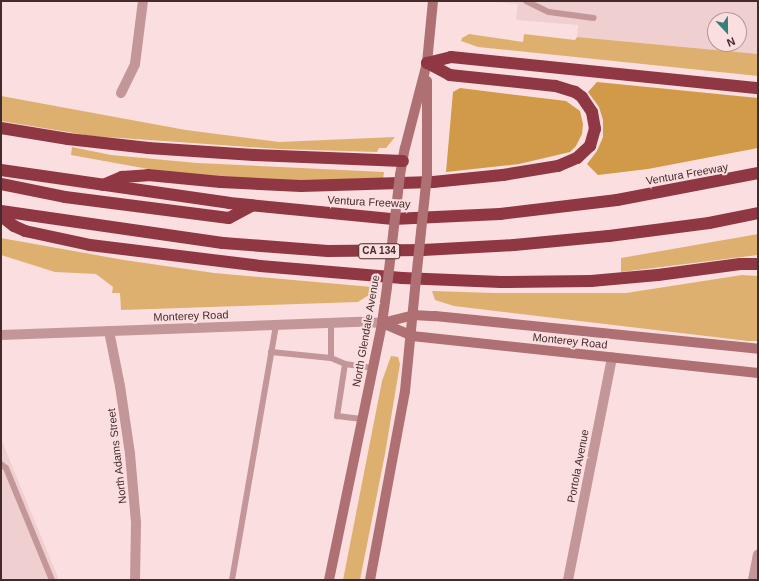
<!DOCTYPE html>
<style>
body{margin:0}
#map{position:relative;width:759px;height:581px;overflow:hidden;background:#fbdfe0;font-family:Arial,sans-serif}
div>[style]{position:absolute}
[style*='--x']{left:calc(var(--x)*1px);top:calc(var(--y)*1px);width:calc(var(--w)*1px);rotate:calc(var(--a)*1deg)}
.built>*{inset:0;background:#efcfd0}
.green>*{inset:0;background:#deb070}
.forest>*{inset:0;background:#d09a48}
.service>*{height:6px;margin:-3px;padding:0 3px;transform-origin:3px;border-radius:3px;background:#c3979a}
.minor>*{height:10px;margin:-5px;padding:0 5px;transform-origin:5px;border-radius:5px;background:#c3979a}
.tertiary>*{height:10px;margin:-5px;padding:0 5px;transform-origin:5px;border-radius:5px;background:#c3979a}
.secondary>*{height:10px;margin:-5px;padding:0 5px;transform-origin:5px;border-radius:5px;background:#af7074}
.motorway>*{height:12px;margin:-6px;padding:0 6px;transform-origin:6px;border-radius:6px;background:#8f3844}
.secondary-bridge>*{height:10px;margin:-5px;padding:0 5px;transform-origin:5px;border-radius:5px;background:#af7074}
span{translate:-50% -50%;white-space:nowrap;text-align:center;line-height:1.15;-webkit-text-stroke:4px #fbdfe0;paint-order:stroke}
.shield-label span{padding:1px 3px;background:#fbdfe0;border:1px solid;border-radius:3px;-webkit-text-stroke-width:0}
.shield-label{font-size:10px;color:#442a2b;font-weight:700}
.street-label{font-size:11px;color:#442a2b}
.frame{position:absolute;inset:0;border:2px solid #442a2b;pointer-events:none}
.north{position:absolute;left:707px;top:12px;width:40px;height:40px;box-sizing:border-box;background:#fbdfe0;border:1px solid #b29798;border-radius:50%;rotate:158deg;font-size:11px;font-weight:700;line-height:16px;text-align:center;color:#442a2b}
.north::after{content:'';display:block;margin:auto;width:14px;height:18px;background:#357e7e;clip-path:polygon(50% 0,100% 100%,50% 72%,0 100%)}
</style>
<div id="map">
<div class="built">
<i style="clip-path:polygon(evenodd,483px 1px,758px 1px,758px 54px,577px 37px,578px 25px,516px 20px,518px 4px,483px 1px,715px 20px,739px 20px,739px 44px,715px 44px,715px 20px)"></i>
<i style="clip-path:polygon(1px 439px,59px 580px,1px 580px)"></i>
</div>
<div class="green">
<i style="clip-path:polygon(469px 34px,523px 42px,524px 34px,575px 40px,577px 37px,758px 54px,758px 76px,478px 47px,461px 41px,462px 38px)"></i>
<i style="clip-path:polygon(1px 96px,186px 130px,279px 142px,395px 137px,386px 148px,379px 148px,377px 152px,279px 149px,92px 136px,1px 121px)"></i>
<i style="clip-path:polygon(72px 147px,111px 155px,197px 163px,384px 172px,383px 180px,273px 182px,165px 172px,71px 155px)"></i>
<i style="clip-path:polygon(758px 234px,758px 255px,621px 272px,621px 258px)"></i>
<i style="clip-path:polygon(1px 238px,124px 260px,214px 273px,372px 287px,369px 295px,358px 302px,121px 310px,120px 293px,112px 293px,113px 287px,96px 274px,55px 272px,1px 255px)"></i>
<i style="clip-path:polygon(742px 275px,758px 276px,757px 341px,748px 341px,454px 306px,435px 300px,432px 291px,494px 293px,626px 293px)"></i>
<i style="clip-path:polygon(391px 356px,398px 357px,400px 364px,385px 454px,360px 580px,343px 580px,382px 381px)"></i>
</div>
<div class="forest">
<i style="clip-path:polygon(597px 82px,758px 98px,758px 148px,648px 169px,598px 175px,587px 164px,597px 151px,603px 137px,603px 120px,599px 107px,588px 92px)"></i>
<i style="clip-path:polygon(460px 88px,566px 101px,580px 111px,583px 124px,582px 134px,576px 146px,570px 152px,519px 164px,446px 172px,453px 92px)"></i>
</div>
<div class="service">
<i style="--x:526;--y:1;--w:25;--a:26"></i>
<i style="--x:549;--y:12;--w:45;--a:7.6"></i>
<i style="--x:271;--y:352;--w:60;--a:5.7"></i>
<i style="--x:331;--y:358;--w:15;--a:23"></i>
<i style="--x:345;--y:364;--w:28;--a:8"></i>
<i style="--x:331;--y:358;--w:35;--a:-90"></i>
<i style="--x:345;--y:364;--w:53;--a:98.7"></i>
<i style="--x:337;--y:416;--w:25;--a:7"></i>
<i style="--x:1;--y:464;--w:6;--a:39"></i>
<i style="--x:6;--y:468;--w:121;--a:67.7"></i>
<i style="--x:232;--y:580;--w:259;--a:-80.2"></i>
</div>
<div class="minor">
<i style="--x:121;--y:93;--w:32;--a:-64"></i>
<i style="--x:135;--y:64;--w:64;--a:-82.8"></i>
<i style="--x:109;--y:331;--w:56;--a:78.7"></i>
<i style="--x:120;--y:386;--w:69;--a:81.6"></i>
<i style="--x:130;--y:454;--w:69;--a:85"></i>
<i style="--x:136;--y:523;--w:57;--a:91"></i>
<i style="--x:568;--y:580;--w:227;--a:-78.8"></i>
<i style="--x:753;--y:580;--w:26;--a:-79"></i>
</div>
<div class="tertiary">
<i style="--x:1;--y:335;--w:360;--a:-2.1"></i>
<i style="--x:361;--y:322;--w:21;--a:3"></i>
</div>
<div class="secondary">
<i style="--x:427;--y:174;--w:93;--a:-90"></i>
<i style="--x:400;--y:175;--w:27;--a:-80"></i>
<i style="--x:405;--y:148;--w:88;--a:-75.5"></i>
<i style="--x:427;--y:63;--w:62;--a:-84.5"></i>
<i style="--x:382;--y:323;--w:33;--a:23"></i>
<i style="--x:412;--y:336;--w:348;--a:6.1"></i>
<i style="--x:382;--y:323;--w:32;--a:-14"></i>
<i style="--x:413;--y:315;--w:22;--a:3"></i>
<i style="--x:435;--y:316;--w:325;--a:5.8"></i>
<i style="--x:329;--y:580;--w:262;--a:-78.3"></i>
<i style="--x:382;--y:323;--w:36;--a:-82"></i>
<i style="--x:370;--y:580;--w:192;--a:-79.5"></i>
<i style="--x:405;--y:391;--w:102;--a:-84.4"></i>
</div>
<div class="motorway">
<i style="--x:427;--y:63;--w:25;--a:-14"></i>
<i style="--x:451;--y:57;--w:309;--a:5.8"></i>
<i style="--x:1;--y:128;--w:68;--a:9.3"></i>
<i style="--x:68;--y:139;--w:81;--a:6.4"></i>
<i style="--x:148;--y:148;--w:106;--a:3.8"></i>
<i style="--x:254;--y:155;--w:149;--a:2.3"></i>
<i style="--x:1;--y:170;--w:230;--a:8.2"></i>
<i style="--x:229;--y:203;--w:165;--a:5.6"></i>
<i style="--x:393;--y:219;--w:107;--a:-2.7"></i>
<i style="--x:500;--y:214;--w:118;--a:-6.8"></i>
<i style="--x:617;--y:200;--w:144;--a:-10.8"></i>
<i style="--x:1;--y:184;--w:65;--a:11.5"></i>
<i style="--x:65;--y:197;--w:165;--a:7.3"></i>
<i style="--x:229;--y:218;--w:26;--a:-28"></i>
<i style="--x:103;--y:185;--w:21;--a:-23"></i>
<i style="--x:122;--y:177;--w:26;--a:-4"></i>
<i style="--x:148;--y:175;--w:73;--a:5.5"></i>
<i style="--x:221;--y:182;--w:80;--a:2.9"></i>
<i style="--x:301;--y:186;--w:132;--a:-1.7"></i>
<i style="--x:433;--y:182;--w:70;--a:-5.7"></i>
<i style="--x:503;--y:175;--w:56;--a:-9.3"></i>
<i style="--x:558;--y:166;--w:21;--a:-23"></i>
<i style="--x:577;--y:158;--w:18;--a:-43"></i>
<i style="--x:590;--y:146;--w:18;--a:-74"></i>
<i style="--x:595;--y:129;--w:17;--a:-100"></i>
<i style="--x:592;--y:112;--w:18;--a:-124"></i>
<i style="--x:582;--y:97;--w:9;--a:-144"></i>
<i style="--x:575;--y:92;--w:21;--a:-163"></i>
<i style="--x:555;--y:86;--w:106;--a:-174"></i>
<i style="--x:450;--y:75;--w:26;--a:-152"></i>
<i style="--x:1;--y:211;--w:224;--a:8.2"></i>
<i style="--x:223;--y:243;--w:105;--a:4.4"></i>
<i style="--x:328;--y:251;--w:95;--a:-0.6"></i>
<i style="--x:423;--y:250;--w:91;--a:-3.1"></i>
<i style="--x:514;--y:245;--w:95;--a:-5.4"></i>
<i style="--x:609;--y:236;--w:101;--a:-7.4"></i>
<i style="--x:709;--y:223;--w:50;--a:-11.5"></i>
<i style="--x:1;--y:216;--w:16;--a:38"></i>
<i style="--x:14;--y:226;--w:12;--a:24"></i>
<i style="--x:25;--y:231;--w:66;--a:12.2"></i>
<i style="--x:90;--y:245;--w:171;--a:7"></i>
<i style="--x:260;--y:266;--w:143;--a:4.8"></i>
<i style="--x:402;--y:278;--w:99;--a:2.3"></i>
<i style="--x:501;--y:282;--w:90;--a:-0.6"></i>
<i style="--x:591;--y:281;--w:67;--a:-5.1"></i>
<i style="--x:658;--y:275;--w:83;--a:-7.6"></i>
<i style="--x:740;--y:264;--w:18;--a:0"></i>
</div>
<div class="secondary-bridge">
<i style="--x:387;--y:287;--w:113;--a:-83.4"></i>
<i style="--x:415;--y:289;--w:116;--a:-84"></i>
</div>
<div class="shield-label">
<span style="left:379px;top:251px">CA 134</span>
</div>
<div class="street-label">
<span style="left:687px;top:174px;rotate:-10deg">Ventura Freeway</span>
<span style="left:369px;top:202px;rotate:3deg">Ventura Freeway</span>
<span style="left:191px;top:316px;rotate:-2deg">Monterey Road</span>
<span style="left:366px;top:331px;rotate:-80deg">North Glendale Avenue</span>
<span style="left:570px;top:341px;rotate:6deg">Monterey Road</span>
<span style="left:117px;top:456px;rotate:-97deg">North Adams Street</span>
<span style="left:578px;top:466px;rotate:-79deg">Portola Avenue</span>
</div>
<div class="frame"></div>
<div class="north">N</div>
</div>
